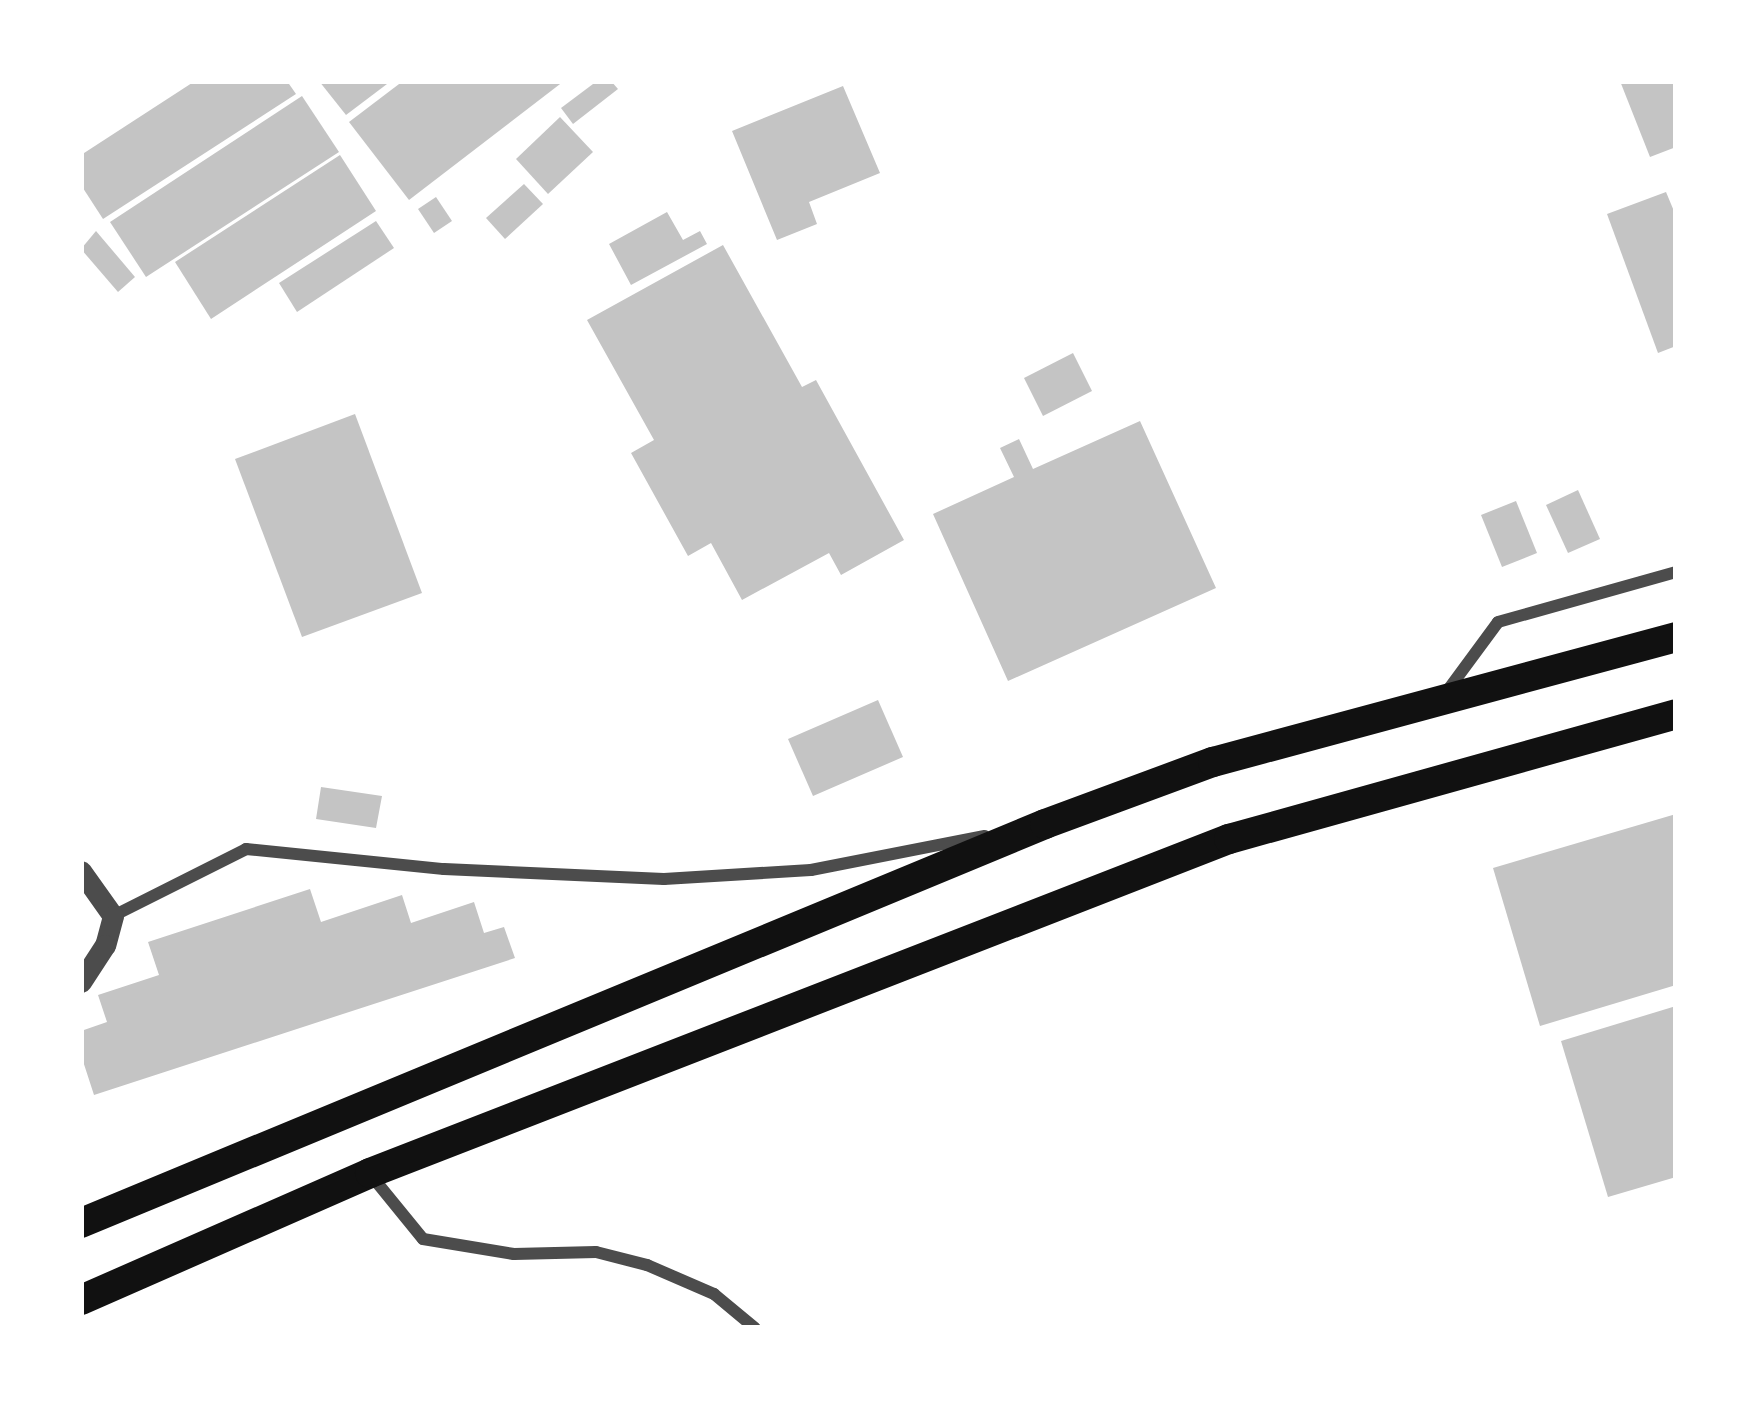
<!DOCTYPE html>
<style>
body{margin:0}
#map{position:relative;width:1757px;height:1409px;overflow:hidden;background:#fff;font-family:Ubuntu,sans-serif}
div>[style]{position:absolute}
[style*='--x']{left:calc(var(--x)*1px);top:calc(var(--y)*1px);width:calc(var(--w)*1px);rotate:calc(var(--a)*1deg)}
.building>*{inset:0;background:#c4c4c4}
.minor>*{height:12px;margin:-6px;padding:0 6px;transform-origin:6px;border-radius:6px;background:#4c4c4c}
.tertiary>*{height:21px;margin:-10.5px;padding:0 10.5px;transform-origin:10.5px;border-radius:10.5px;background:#4c4c4c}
.primary>*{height:30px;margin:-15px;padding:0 15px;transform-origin:15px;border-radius:15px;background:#111}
span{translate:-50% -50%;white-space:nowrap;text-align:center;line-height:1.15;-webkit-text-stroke:12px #fff;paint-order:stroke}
.frame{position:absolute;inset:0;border:84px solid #fff;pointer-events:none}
</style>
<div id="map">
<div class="building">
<i style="clip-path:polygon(195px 81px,287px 81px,296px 94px,103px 219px,81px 185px,81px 155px)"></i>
<i style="clip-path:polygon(319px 81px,391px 81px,346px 115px)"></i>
<i style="clip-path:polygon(403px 81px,564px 81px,409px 200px,349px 122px)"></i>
<i style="clip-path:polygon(597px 81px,611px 81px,618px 89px,573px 124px,561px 108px)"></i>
<i style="clip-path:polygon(1620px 81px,1676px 81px,1676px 147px,1650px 157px)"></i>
<i style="clip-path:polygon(843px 86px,880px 173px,809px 202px,817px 224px,777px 240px,732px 131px)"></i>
<i style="clip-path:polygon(302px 96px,339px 152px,146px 277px,110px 222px)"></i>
<i style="clip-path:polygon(560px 117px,593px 152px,548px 194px,516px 159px)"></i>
<i style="clip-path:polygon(340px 155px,376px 211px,211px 319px,175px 262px)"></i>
<i style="clip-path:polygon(524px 184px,543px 204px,505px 239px,486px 218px)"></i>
<i style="clip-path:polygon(1666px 192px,1676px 216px,1676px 346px,1658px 353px,1607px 214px)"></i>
<i style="clip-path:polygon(436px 197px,452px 221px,434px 233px,418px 209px)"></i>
<i style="clip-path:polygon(667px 212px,683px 240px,700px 231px,707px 244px,631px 285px,609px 244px)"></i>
<i style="clip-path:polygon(376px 221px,394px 248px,297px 312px,279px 283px)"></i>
<i style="clip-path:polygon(96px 231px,135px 277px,118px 292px,81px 249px)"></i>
<i style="clip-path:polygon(723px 245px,802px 387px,816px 380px,904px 540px,841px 575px,829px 553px,742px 600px,711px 543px,688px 556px,631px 453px,654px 440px,587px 320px)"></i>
<i style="clip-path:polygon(1073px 353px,1092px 391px,1043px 416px,1024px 378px)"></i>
<i style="clip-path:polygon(355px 414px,422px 593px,302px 637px,235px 459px)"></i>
<i style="clip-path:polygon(1140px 421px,1216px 588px,1008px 681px,933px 514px,1014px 477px,1000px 448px,1019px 439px,1033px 469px)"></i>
<i style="clip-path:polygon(1578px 490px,1600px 539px,1568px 553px,1546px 505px)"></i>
<i style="clip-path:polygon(1516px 501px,1537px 553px,1502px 567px,1481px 515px)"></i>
<i style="clip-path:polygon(878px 700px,903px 757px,813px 796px,788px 739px)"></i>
<i style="clip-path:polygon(321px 787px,382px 796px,376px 828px,316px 819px)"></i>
<i style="clip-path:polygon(1676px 814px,1676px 985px,1540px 1026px,1493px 868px)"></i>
<i style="clip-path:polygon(310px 889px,321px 922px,402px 895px,411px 923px,474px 902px,484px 933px,504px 927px,515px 958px,94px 1095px,81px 1055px,81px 1031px,107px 1022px,98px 995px,159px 975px,148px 942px)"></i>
<i style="clip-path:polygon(1676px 1006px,1676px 1177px,1608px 1197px,1561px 1041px)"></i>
</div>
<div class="minor">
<i style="--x:1445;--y:694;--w:89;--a:-53.6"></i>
<i style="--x:1498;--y:622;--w:185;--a:-15.7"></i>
<i style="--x:113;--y:916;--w:149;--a:-26.7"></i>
<i style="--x:246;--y:849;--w:199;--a:5.8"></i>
<i style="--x:444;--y:869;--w:220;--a:2.6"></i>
<i style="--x:664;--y:879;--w:147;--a:-3.5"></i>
<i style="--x:811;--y:870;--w:177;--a:-11.1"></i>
<i style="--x:370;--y:1174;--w:84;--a:50.8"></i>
<i style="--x:423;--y:1239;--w:92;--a:9.4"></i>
<i style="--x:514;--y:1254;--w:82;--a:-1.4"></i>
<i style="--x:596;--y:1252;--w:53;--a:14.3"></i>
<i style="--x:647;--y:1265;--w:73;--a:23.4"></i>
<i style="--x:714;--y:1294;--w:53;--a:39.7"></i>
</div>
<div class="tertiary">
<i style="--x:81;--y:871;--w:55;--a:54.6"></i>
<i style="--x:113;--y:916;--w:30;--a:105"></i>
<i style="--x:105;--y:945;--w:44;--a:123"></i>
</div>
<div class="primary">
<i style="--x:81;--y:1223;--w:1043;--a:-22.48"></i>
<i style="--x:1045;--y:824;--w:179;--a:-20.3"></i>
<i style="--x:1213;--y:762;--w:480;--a:-15.1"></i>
<i style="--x:81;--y:1300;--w:316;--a:-23.7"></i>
<i style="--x:370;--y:1173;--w:922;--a:-21.25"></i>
<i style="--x:1229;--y:839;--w:464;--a:-15.6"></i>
</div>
<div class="frame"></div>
</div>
